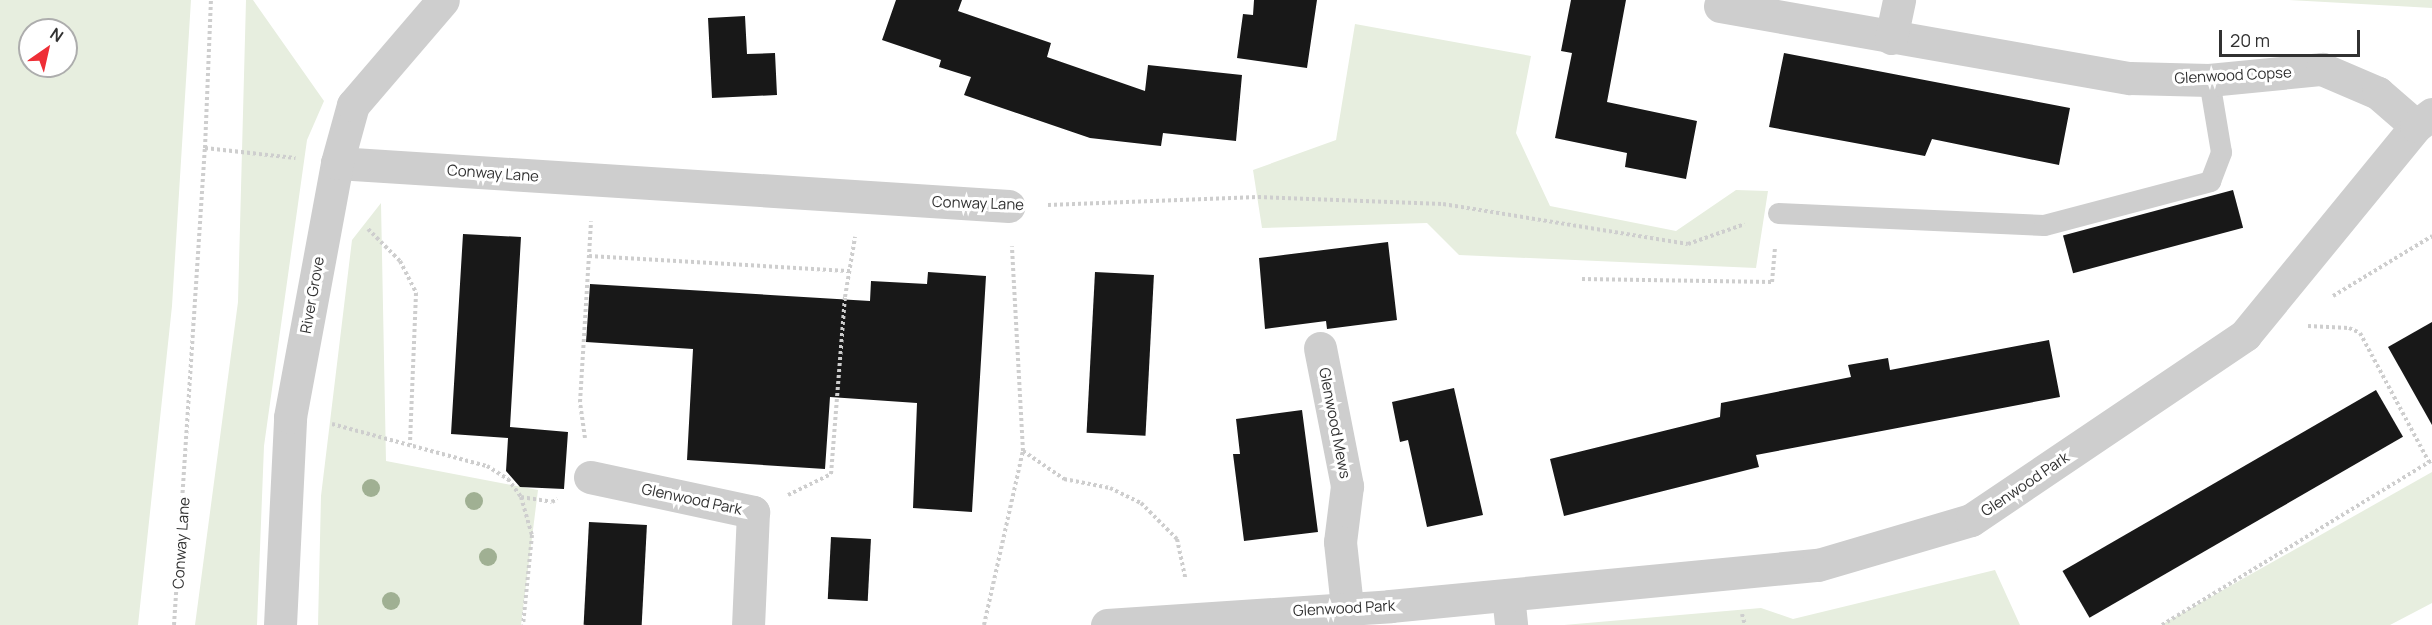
<!DOCTYPE html>
<style>
body{margin:0}
#map{position:relative;width:2432px;height:625px;overflow:hidden;background:#fff;font-family:Manrope,sans-serif}
div>[style]{position:absolute}
.green>*{inset:0;background:#e7eedf}
.building>*{inset:0;background:#181818;transform-origin:0 0}
.path>*{height:4px;margin-top:-2px;transform-origin:0;background:repeating-linear-gradient(90deg,#cecece 0 3px,transparent 0 6px)}
.lane>*{height:21px;margin:-10.5px;padding:0 10.5px;transform-origin:10.5px;border-radius:10.5px;background:#cecece}
.street>*{height:33px;margin:-16.5px;padding:0 16.5px;transform-origin:16.5px;border-radius:16.5px;background:#cecece}
.trees>*{width:18px;height:18px;margin:-9px;border-radius:50%;background:#a0b093}
span{translate:-50% -50%;white-space:nowrap;text-align:center;line-height:1.15;-webkit-text-stroke:6px #fff;paint-order:stroke}
.street-label{font-size:15px;color:#313131}
.north{position:absolute;left:18px;top:18px;width:60px;height:60px;box-sizing:border-box;background:#fff;border:2px solid #adadad;border-radius:50%;rotate:34deg;font-size:16px;font-weight:700;line-height:24px;text-align:center;color:#313131}
.north::after{content:'';display:block;margin:auto;width:21px;height:27px;background:#ee2e36;clip-path:polygon(50% 0,100% 100%,50% 72%,0 100%)}
.scale{position:absolute;left:2219px;top:30px;width:141px;height:27px;box-sizing:border-box;border:3px solid #313131;border-top:0;padding-left:8px;font-size:18px;line-height:21px;white-space:nowrap;color:#313131;-webkit-text-stroke:4px #fff;paint-order:stroke}
</style>
<div id="map">
<div class="green">
<div style="clip-path:polygon(evenodd,0 0,191px 0,172px 306px,138px 625px,0 625px,0 0,30px 30px,66px 30px,66px 66px,30px 66px,30px 30px)"></div>
<div style="clip-path:polygon(246px 0,253px 0,324px 101px,307px 140px,264px 446px,257px 625px,195px 625px,238px 302px)"></div>
<div style="clip-path:polygon(2289px 0,2432px 0,2432px 8px,2397px 6px)"></div>
<div style="clip-path:polygon(1355px 24px,1531px 56px,1516px 133px,1550px 206px,1676px 231px,1736px 190px,1768px 191px,1756px 268px,1459px 255px,1427px 223px,1262px 228px,1253px 170px,1336px 140px)"></div>
<div style="clip-path:polygon(381px 203px,386px 461px,538px 490px,521px 625px,318px 625px,321px 496px,352px 240px)"></div>
<div style="clip-path:polygon(2432px 472px,2432px 603px,2390px 625px,2161px 625px)"></div>
<div style="clip-path:polygon(1995px 570px,2020px 625px,1564px 625px,1761px 608px,1793px 619px)"></div>
</div>
<div class="building">
<div style="clip-path:polygon(896px 0,962px 0,958px 11px,1051px 43px,1047px 57px,1145px 91px,1148px 65px,1242px 75px,1236px 141px,1163px 133px,1161px 146px,1090px 138px,964px 95px,971px 77px,939px 67px,941px 60px,882px 40px)"></div>
<div style="clip-path:polygon(1254px 0,1317px 0,1307px 68px,1237px 58px,1243px 14px,1253px 15px)"></div>
<div style="clip-path:polygon(1571px 0,1626px 0,1607px 102px,1697px 121px,1686px 179px,1625px 167px,1627px 153px,1555px 138px,1572px 53px,1561px 51px)"></div>
<div style="clip-path:polygon(745px 16px,747px 54px,775px 53px,777px 95px,712px 98px,708px 18px)"></div>
<div style="clip-path:polygon(1784px 53px,2070px 108px,2059px 165px,1932px 139px,1925px 156px,1769px 127px)"></div>
<div style="left:2233px;top:190px;width:39px;height:176px;rotate:75deg"></div>
<div style="clip-path:polygon(463px 234px,521px 237px,510px 427px,568px 432px,564px 489px,520px 487px,506px 471px,508px 438px,451px 434px)"></div>
<div style="clip-path:polygon(1388px 242px,1397px 320px,1327px 329px,1326px 321px,1265px 329px,1259px 258px)"></div>
<div style="clip-path:polygon(928px 272px,986px 276px,972px 512px,913px 508px,917px 403px,830px 397px,825px 469px,687px 460px,693px 349px,586px 342px,590px 284px,870px 301px,871px 281px,927px 284px)"></div>
<div style="left:1095px;top:272px;width:59px;height:161px;rotate:3deg"></div>
<div style="clip-path:polygon(2432px 322px,2432px 425px,2388px 347px)"></div>
<div style="clip-path:polygon(2049px 340px,2060px 397px,1756px 455px,1759px 467px,1564px 516px,1550px 459px,1720px 417px,1721px 403px,1851px 377px,1848px 365px,1888px 358px,1890px 370px)"></div>
<div style="clip-path:polygon(1454px 388px,1483px 515px,1427px 527px,1408px 440px,1400px 442px,1392px 402px)"></div>
<div style="left:2376px;top:390px;width:54px;height:362px;rotate:60deg"></div>
<div style="clip-path:polygon(1302px 410px,1318px 532px,1244px 541px,1233px 454px,1240px 454px,1236px 419px)"></div>
<div style="left:589px;top:522px;width:58px;height:103px;rotate:3deg"></div>
<div style="left:831px;top:537px;width:40px;height:62px;rotate:3deg"></div>
</div>
<div class="path">
<div style="left:205px;top:148px;width:91px;rotate:6.3deg"></div>
<div style="left:1048px;top:205px;width:210px;rotate:-2.2deg"></div>
<div style="left:1258px;top:197px;width:185px;rotate:2.2deg"></div>
<div style="left:1443px;top:204px;width:248px;rotate:9.3deg"></div>
<div style="left:1688px;top:244px;width:60px;rotate:-19.3deg"></div>
<div style="left:368px;top:229px;width:45px;rotate:45deg"></div>
<div style="left:400px;top:261px;width:36px;rotate:63deg"></div>
<div style="left:416px;top:293px;width:152px;rotate:92.3deg"></div>
<div style="left:589px;top:256px;width:263px;rotate:3.3deg"></div>
<div style="left:1582px;top:279px;width:190px;rotate:0.9deg"></div>
<div style="left:1772px;top:282px;width:34px;rotate:-85deg"></div>
<div style="left:2333px;top:296px;width:116px;rotate:-31.2deg"></div>
<div style="left:2308px;top:326px;width:41px;rotate:2.8deg"></div>
<div style="left:2349px;top:328px;width:12px;rotate:24deg"></div>
<div style="left:2360px;top:333px;width:146px;rotate:61.9deg"></div>
<div style="left:332px;top:424px;width:161px;rotate:15.2deg"></div>
<div style="left:487px;top:466px;width:25px;rotate:32deg"></div>
<div style="left:508px;top:479px;width:22px;rotate:54deg"></div>
<div style="left:521px;top:497px;width:40px;rotate:74deg"></div>
<div style="left:532px;top:535px;width:90px;rotate:95.7deg"></div>
<div style="left:585px;top:438px;width:36px;rotate:-98deg"></div>
<div style="left:580px;top:402px;width:181px;rotate:-86.5deg"></div>
<div style="left:1023px;top:451px;width:50px;rotate:34.3deg"></div>
<div style="left:1064px;top:479px;width:47px;rotate:11.1deg"></div>
<div style="left:1110px;top:488px;width:34px;rotate:26deg"></div>
<div style="left:1141px;top:503px;width:51px;rotate:45deg"></div>
<div style="left:1177px;top:539px;width:40px;rotate:78deg"></div>
<div style="left:788px;top:495px;width:48px;rotate:-26deg"></div>
<div style="left:831px;top:474px;width:178px;rotate:-85.5deg"></div>
<div style="left:845px;top:297px;width:61px;rotate:-80.5deg"></div>
<div style="left:521px;top:497px;width:31px;rotate:9deg"></div>
<div style="left:552px;top:502px;width:6px;rotate:-31deg"></div>
<div style="left:1742px;top:614px;width:11px;rotate:75deg"></div>
<div style="left:174px;top:625px;width:478px;rotate:-86.3deg"></div>
<div style="left:205px;top:148px;width:148px;rotate:-87.7deg"></div>
<div style="left:984px;top:625px;width:178px;rotate:-77.4deg"></div>
<div style="left:1023px;top:451px;width:205px;rotate:-93.1deg"></div>
<div style="left:2162px;top:625px;width:316px;rotate:-31.4deg"></div>
</div>
<div class="lane">
<div style="left:1778px;top:213px;width:266px;rotate:2.6deg"></div>
<div style="left:2044px;top:225px;width:172px;rotate:-14.8deg"></div>
<div style="left:2210px;top:181px;width:31px;rotate:-69deg"></div>
<div style="left:2221px;top:152px;width:73px;rotate:-99.5deg"></div>
</div>
<div class="street">
<div style="left:1720px;top:6px;width:416px;rotate:10deg"></div>
<div style="left:2130px;top:78px;width:79px;rotate:1.5deg"></div>
<div style="left:2209px;top:80px;width:114px;rotate:-5.6deg"></div>
<div style="left:2322px;top:69px;width:61px;rotate:23.2deg"></div>
<div style="left:2378px;top:93px;width:50px;rotate:41deg"></div>
<div style="left:1891px;top:38px;width:39px;rotate:-78deg"></div>
<div style="left:337px;top:163px;width:673px;rotate:3.66deg"></div>
<div style="left:1320px;top:348px;width:141px;rotate:78.9deg"></div>
<div style="left:1347px;top:486px;width:56px;rotate:97.1deg"></div>
<div style="left:1340px;top:542px;width:64px;rotate:83.8deg"></div>
<div style="left:590px;top:477px;width:167px;rotate:12.1deg"></div>
<div style="left:753px;top:512px;width:113px;rotate:92.5deg"></div>
<div style="left:1508px;top:595px;width:30px;rotate:84deg"></div>
<div style="left:280px;top:625px;width:208px;rotate:-87.2deg"></div>
<div style="left:290px;top:417px;width:258px;rotate:-79.5deg"></div>
<div style="left:337px;top:163px;width:60px;rotate:-74.6deg"></div>
<div style="left:353px;top:105px;width:138px;rotate:-49.4deg"></div>
<div style="left:1107px;top:625px;width:284px;rotate:-3.8deg"></div>
<div style="left:1390px;top:606px;width:430px;rotate:-5.5deg"></div>
<div style="left:1818px;top:565px;width:159px;rotate:-16.4deg"></div>
<div style="left:1971px;top:520px;width:331px;rotate:-34deg"></div>
<div style="left:2245px;top:335px;width:270px;rotate:-50.7deg"></div>
<div style="left:2416px;top:126px;width:20px;rotate:-37deg"></div>
</div>
<div class="trees">
<div style="left:371px;top:488px"></div>
<div style="left:474px;top:501px"></div>
<div style="left:488px;top:557px"></div>
<div style="left:391px;top:601px"></div>
</div>
<div class="street-label">
<span style="left:2233px;top:75px;rotate:-3deg">Glenwood Copse</span>
<span style="left:493px;top:173px;rotate:4deg">Conway Lane</span>
<span style="left:978px;top:203px;rotate:2deg">Conway Lane</span>
<span style="left:312px;top:295px;rotate:-80deg">River Grove</span>
<span style="left:1335px;top:423px;rotate:79deg">Glenwood Mews</span>
<span style="left:2025px;top:484px;rotate:-34deg">Glenwood Park</span>
<span style="left:692px;top:499px;rotate:12deg">Glenwood Park</span>
<span style="left:181px;top:543px;rotate:-86deg">Conway Lane</span>
<span style="left:1344px;top:608px;rotate:-3deg">Glenwood Park</span>
</div>
<div class="north">N</div>
<div class="scale">20 m</div>
</div>
